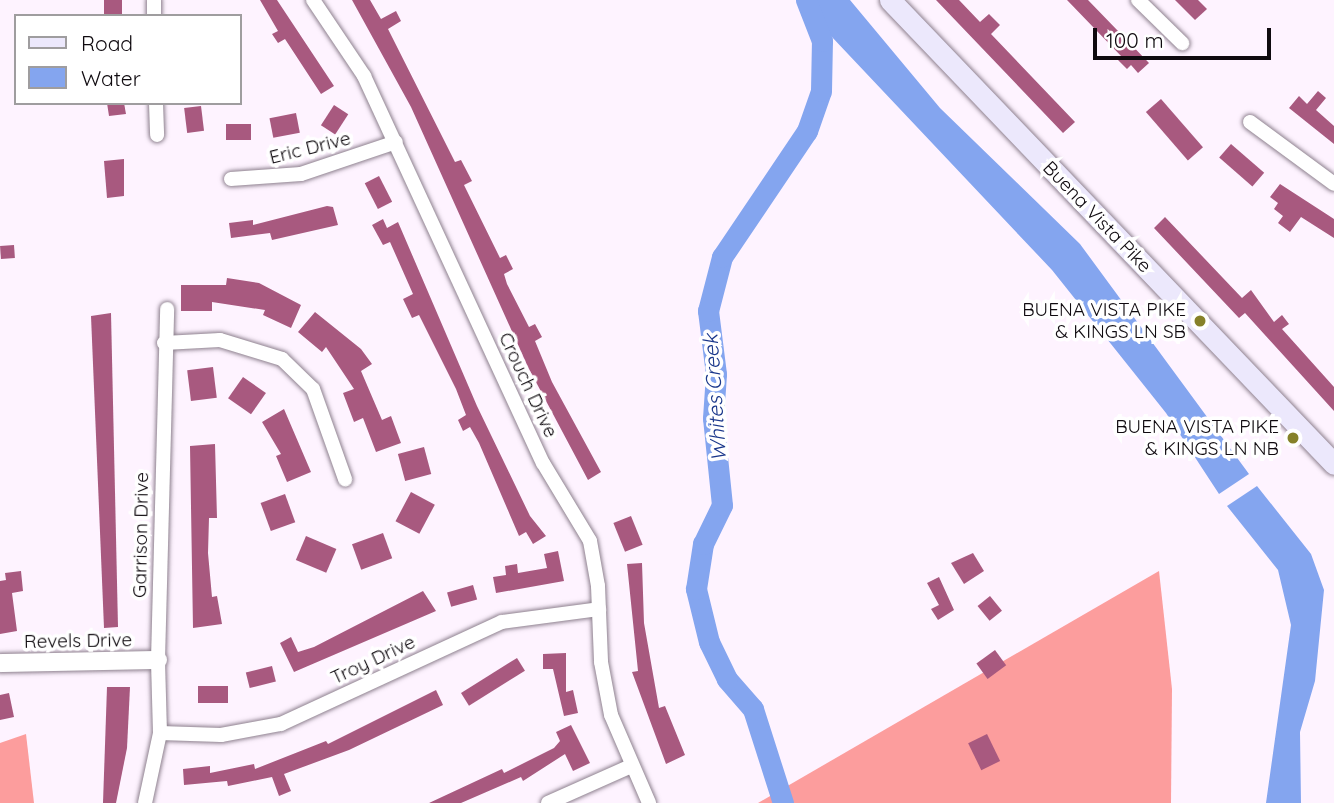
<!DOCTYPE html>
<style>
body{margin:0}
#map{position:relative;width:1334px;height:803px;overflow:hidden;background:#fef3ff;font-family:Quicksand,sans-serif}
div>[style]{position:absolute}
.forest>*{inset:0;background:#fc9d9d}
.water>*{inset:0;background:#84a5ef}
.river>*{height:21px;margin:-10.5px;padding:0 10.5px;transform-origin:10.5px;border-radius:10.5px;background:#84a5ef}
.building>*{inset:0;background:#a8597f;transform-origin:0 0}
.roads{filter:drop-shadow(0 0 2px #8e818f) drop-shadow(0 0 2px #8e818f)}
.minor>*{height:14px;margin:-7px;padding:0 7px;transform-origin:7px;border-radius:7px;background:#fff}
.tertiary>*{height:18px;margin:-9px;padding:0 9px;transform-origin:9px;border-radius:9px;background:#fff}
.secondary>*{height:21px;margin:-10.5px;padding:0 10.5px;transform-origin:10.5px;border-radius:10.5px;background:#ece8fc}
.dots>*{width:19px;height:19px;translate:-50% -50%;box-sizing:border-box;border:4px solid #fff;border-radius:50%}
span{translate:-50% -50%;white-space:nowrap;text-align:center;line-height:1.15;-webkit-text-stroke:7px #fff;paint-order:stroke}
.street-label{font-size:19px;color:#0f0a0f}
.poi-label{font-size:19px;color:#0f0a0f}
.right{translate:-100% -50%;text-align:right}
.water-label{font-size:21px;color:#1a378b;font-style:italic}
.legend{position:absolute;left:14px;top:14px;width:228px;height:91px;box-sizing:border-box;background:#fff;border:2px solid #9f9d9f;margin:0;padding:9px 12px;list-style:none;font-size:21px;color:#0f0a0f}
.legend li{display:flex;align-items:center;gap:14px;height:35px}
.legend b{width:35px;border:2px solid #9f9d9f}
.scale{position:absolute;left:1093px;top:28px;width:178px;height:32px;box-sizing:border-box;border:4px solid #0f0a0f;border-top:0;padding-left:9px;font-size:21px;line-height:24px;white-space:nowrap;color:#0f0a0f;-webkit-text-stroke:5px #fff;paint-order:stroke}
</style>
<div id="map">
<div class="forest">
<div style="clip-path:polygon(1159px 571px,1172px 689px,1171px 803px,758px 803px)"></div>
<div style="clip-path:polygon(26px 734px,34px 803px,0 803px,0 743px)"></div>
</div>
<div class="water">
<div style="clip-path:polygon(797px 0,850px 0,940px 108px,1080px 244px,1249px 474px,1219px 494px,1166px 413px,1052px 270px)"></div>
<div style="clip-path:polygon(1257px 486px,1311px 554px,1324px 590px,1315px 681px,1300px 732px,1301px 803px,1266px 803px,1291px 625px,1278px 570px,1227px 506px)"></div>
</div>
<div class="river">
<div style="left:783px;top:803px;width:99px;rotate:-107.7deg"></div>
<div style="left:753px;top:709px;width:40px;rotate:-131deg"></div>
<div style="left:727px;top:679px;width:41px;rotate:-115.9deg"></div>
<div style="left:709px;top:642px;width:55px;rotate:-103.8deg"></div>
<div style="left:696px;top:589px;width:46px;rotate:-81.2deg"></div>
<div style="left:703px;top:544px;width:43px;rotate:-64deg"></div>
<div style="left:722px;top:505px;width:87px;rotate:-95.9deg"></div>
<div style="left:713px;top:418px;width:44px;rotate:-86.1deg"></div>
<div style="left:716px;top:374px;width:64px;rotate:-97.2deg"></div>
<div style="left:708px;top:311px;width:56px;rotate:-75.5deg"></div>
<div style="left:722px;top:257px;width:152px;rotate:-56deg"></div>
<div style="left:807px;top:131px;width:42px;rotate:-70.7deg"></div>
<div style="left:821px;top:91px;width:50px;rotate:-88.9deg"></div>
<div style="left:822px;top:41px;width:44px;rotate:-111.3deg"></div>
</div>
<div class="building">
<div style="left:104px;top:0;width:18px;height:16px"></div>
<div style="clip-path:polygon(260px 0,277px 0,334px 86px,321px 94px,285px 39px,278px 43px,272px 34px,278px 31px)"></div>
<div style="clip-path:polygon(352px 0,370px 0,381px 19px,396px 11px,401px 21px,388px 29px,455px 162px,461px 160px,472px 181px,464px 185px,500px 258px,506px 255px,513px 269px,504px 274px,507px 284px,529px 327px,535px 324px,542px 337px,535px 341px,552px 382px,601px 472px,588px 480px,528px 367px,411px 107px)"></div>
<div style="clip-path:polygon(936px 0,959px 0,980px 22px,989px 14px,1000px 25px,991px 34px,1075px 122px,1063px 133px)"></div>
<div style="clip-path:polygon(1067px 0,1088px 0,1149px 63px,1138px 73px,1131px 65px,1127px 69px,1118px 60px,1122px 57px)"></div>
<div style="clip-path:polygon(1175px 0,1198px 0,1207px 9px,1195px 20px)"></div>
<div style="clip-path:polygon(1318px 91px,1326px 98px,1316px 110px,1334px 126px,1334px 144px,1289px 108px,1299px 96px,1307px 104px)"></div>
<div style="left:1161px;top:99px;width:64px;height:20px;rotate:49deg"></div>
<div style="clip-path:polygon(107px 103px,124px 103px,126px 114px,109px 116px)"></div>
<div style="left:334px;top:105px;width:17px;height:24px;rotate:33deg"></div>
<div style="left:201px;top:106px;width:25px;height:17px;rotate:83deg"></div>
<div style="left:296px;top:113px;width:20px;height:27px;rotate:79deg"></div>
<div style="left:226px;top:124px;width:25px;height:16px"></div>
<div style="left:1231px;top:144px;width:44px;height:18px;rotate:41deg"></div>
<div style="clip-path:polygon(124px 159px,124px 196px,107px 198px,104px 161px)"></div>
<div style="left:379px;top:176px;width:29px;height:16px;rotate:63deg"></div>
<div style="clip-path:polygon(1280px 184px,1334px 219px,1334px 238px,1301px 217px,1290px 232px,1278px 223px,1283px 216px,1274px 209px,1278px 203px,1270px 197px)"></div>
<div style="clip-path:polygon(327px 206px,333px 207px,338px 225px,272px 240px,270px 233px,231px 238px,229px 223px,253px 220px,253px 225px)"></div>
<div style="clip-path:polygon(1165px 217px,1242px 298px,1251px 290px,1274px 322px,1282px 315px,1289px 324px,1282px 329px,1334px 387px,1334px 411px,1245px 313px,1239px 318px,1154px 228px)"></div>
<div style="clip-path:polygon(383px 219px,387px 228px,398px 222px,477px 406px,530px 516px,546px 536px,533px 544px,526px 532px,519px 536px,479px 443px,470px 427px,463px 431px,458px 420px,466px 415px,456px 389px,419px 315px,412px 318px,403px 299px,413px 294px,390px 242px,383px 245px,372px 225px)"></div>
<div style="left:14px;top:245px;width:13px;height:14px;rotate:86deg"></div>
<div style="clip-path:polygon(227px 278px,259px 283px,301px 305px,291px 328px,263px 315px,265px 310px,212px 302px,212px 311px,181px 311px,181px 285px,226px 285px)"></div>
<div style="clip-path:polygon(315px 312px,361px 349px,372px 364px,361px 371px,382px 420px,391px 416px,401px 443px,376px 452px,363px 418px,354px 422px,343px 393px,354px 389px,326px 347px,322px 352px,298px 332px)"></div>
<div style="clip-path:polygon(111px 313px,118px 627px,104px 628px,91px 316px)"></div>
<div style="left:213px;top:367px;width:31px;height:26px;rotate:83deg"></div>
<div style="left:243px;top:377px;width:28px;height:26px;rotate:35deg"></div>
<div style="clip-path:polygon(284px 409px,311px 472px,287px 482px,276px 456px,281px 454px,262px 422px)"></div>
<div style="clip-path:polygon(215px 444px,217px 518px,209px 518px,208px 553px,212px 597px,217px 596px,222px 624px,193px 628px,190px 446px)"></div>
<div style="left:424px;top:447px;width:28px;height:27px;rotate:75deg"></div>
<div style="left:411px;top:492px;width:27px;height:33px;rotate:28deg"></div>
<div style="left:285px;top:494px;width:30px;height:26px;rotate:70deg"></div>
<div style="left:631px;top:516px;width:31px;height:19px;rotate:68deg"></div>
<div style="left:383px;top:533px;width:27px;height:33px;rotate:70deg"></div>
<div style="left:306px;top:536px;width:33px;height:26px;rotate:23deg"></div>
<div style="clip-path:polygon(558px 551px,564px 581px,496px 593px,493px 577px,506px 575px,505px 566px,517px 564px,518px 573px,547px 568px,544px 554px)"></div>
<div style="clip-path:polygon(973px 553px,984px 571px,964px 584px,951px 563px)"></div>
<div style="clip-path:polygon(642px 563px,644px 623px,659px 708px,665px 706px,685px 755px,666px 764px,632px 672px,638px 671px,627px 564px)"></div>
<div style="clip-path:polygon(21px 571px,23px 591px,12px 593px,17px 631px,0 634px,0 581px,6px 580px,5px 573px)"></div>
<div style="clip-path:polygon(939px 577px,954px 610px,938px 620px,931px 609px,939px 605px,927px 583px)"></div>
<div style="left:473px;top:585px;width:15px;height:27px;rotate:74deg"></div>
<div style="clip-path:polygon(423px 591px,436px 611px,294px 672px,280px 643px,291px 637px,298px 652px,314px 647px)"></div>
<div style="left:990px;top:596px;width:19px;height:16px;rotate:51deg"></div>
<div style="left:995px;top:650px;width:19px;height:23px;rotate:54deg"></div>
<div style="clip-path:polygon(566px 653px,566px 692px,573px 690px,578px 713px,564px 716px,553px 669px,543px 669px,543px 654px)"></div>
<div style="left:517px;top:658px;width:15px;height:66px;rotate:58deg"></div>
<div style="left:272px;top:666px;width:16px;height:27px;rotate:76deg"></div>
<div style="left:198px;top:686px;width:30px;height:17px"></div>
<div style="clip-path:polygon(107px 687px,130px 687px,127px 748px,116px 803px,103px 803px)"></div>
<div style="clip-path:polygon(436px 690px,443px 705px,349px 750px,284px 774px,291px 791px,279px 796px,272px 777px,228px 786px,227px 781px,184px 785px,183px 769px,210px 766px,210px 773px,254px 764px,255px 769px,326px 741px,328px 744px)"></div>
<div style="clip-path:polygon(9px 693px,14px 717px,0 720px,0 695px)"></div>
<div style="clip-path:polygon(571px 725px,590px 763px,573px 771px,565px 754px,523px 781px,521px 777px,461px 803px,429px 803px,502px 769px,504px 773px,554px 748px,560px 741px,556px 732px)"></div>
<div style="left:987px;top:734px;width:30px;height:21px;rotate:64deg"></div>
</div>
<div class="roads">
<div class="minor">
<div style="left:313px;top:0;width:92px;rotate:56.1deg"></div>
<div style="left:364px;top:76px;width:426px;rotate:65.2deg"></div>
<div style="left:543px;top:463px;width:91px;rotate:58.9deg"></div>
<div style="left:590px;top:541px;width:46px;rotate:79.9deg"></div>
<div style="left:598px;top:586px;width:76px;rotate:87.7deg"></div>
<div style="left:601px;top:662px;width:54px;rotate:79.3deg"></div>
<div style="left:611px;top:715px;width:96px;rotate:66.6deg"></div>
<div style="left:1138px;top:0;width:62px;rotate:44.3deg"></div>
<div style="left:154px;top:16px;width:16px;rotate:-90deg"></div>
<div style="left:156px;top:103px;width:32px;rotate:88deg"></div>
<div style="left:1250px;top:122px;width:104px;rotate:36.4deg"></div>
<div style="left:231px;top:179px;width:70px;rotate:-4.1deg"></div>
<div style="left:301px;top:174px;width:100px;rotate:-18.6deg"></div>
<div style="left:164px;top:343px;width:56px;rotate:-3.1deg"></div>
<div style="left:220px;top:340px;width:65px;rotate:17deg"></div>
<div style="left:282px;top:359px;width:43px;rotate:44.1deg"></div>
<div style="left:313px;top:389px;width:96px;rotate:70.4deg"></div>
<div style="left:160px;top:733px;width:61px;rotate:1.9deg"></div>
<div style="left:221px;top:735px;width:61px;rotate:-10.4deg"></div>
<div style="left:281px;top:724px;width:243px;rotate:-24.8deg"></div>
<div style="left:502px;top:622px;width:98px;rotate:-7.6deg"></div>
<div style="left:145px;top:803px;width:72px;rotate:-77.9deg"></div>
<div style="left:160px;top:733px;width:73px;rotate:-91.6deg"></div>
<div style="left:158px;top:660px;width:351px;rotate:-88.5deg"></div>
<div style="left:548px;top:803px;width:91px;rotate:-24deg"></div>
</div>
<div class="tertiary">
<div style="left:0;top:663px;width:158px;rotate:-1.1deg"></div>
</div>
<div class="secondary">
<div style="left:890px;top:0;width:642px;rotate:46.26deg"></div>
</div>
</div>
<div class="dots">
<div style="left:1200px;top:321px;background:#868129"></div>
<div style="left:1293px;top:438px;background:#868129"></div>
</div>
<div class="street-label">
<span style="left:310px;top:148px;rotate:-14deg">Eric Drive</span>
<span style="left:1097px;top:217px;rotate:46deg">Buena Vista Pike</span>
<span style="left:528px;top:385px;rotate:65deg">Crouch Drive</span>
<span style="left:141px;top:535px;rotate:-89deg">Garrison Drive</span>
<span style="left:78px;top:641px;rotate:-1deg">Revels Drive</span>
<span style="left:373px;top:660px;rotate:-25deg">Troy Drive</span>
</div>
<div class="poi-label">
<span class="right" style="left:1186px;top:321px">BUENA VISTA PIKE<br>&amp; KINGS LN SB</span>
<span class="right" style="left:1279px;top:438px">BUENA VISTA PIKE<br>&amp; KINGS LN NB</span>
</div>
<div class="water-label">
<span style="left:714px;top:398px;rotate:-94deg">Whites Creek</span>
</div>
<ul class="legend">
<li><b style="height:9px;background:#ece8fc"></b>Road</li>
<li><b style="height:19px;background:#84a5ef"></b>Water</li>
</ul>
<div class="scale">100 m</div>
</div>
